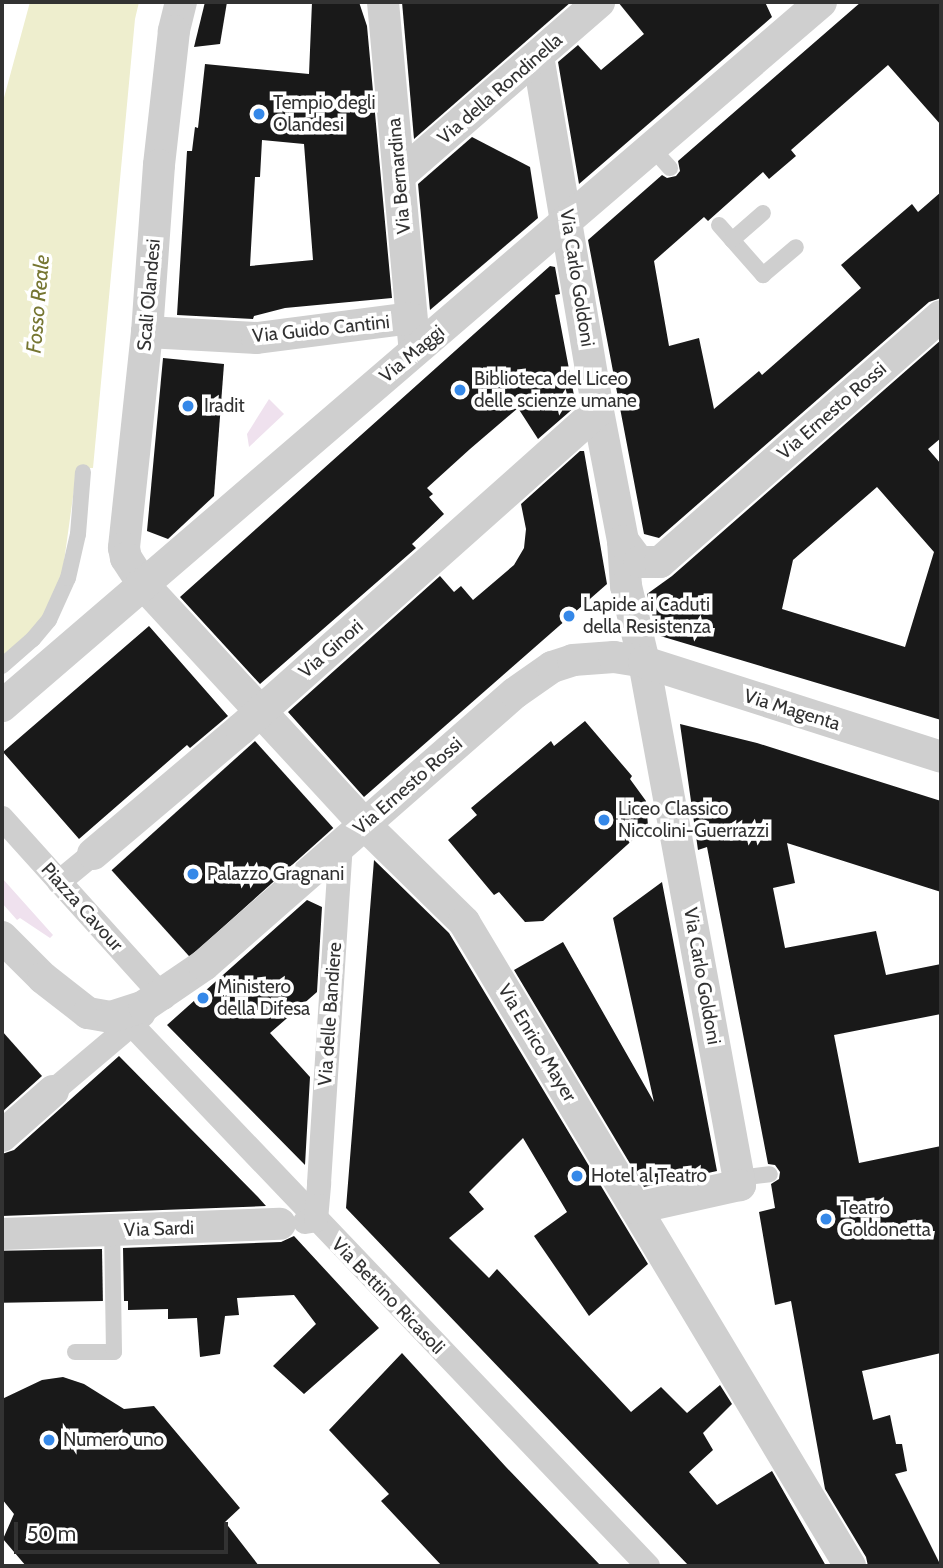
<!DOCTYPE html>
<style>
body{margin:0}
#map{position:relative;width:943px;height:1568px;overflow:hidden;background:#fff;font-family:Cabin,sans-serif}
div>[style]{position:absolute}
.green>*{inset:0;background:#efe1ee}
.water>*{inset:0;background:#eeeece}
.building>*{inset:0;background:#191919;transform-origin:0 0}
.service>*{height:16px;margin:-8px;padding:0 8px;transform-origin:8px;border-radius:8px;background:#cfcfcf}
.pedestrian>*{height:24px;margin:-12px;padding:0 12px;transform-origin:12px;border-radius:12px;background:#cfcfcf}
.minor>*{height:32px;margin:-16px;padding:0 16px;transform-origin:16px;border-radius:16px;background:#cfcfcf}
.dots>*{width:19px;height:19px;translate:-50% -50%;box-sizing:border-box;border:4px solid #fff;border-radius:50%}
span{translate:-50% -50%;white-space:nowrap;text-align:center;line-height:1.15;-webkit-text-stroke:7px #fff;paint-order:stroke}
.street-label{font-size:19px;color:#323232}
.poi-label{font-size:19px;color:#323232}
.left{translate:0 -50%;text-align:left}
.water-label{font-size:21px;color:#767632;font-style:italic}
.frame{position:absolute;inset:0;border:4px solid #323232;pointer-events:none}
.scale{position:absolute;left:14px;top:1522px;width:214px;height:32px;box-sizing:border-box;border:4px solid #323232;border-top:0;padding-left:9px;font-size:21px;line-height:24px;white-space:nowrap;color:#323232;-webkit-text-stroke:5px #fff;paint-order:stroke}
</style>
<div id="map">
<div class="green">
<div style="clip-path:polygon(269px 399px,284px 414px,249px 447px,247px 434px)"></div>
<div style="clip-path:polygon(2px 878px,53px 935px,50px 938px,20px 918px,17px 920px,2px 903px)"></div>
</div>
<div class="water">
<div style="clip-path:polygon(30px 2px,139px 2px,135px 19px,93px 468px,77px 468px,62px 576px,42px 620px,2px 657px,2px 105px)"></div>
</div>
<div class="building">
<div style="clip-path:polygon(205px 2px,227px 2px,220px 44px,194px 47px)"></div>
<div style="clip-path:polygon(evenodd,312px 2px,359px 2px,367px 26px,392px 298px,285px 308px,254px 316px,253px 319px,177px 315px,187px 151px,192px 151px,195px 127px,198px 128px,205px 64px,309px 74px,312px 2px,262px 140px,304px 144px,313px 260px,250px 266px,255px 177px,260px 177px,262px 140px)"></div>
<div style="clip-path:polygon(402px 2px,571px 2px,414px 139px)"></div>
<div style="clip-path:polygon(618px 2px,765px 2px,772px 17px,579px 184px,558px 62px,578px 45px,601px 70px,644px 34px)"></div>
<div style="clip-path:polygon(861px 2px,941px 2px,941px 125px,888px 65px,791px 150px,796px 156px,769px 179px,763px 172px,708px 221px,704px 217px,654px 261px,669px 346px,699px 338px,714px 409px,759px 371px,762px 375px,861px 288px,841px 265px,912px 204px,918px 212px,941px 192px,941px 298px,929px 302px,659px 538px,644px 534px,588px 240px,662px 175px,667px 178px,676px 176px,680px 171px,678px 161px)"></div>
<div style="clip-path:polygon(472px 137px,530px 167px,538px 218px,430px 310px,418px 184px)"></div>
<div style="clip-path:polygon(550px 266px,555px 267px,560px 294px,555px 295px,576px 406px,538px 439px,518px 408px,470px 449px,427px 488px,433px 494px,429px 497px,444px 514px,412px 544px,416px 548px,260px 684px,180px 597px)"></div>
<div style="clip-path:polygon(evenodd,941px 340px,941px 438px,928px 449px,941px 464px,941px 720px,657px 635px,647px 594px,672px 576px,941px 340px,877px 487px,934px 552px,905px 647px,782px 609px,793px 560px,877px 487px)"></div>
<div style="clip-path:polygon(163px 358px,224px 364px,214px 496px,168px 539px,147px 531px)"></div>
<div style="clip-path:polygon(580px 451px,584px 451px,607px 584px,364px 797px,288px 712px,440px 576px,454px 592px,461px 586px,473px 600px,514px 565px,524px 548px,526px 529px,521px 504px)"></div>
<div style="clip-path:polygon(149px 626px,228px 716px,190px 748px,187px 745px,79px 839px,3px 752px)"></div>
<div style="clip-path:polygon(585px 721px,632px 776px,630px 779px,646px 801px,648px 826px,543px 921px,525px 922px,499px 892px,494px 895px,448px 840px,477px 815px,471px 808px,551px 741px,554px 746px)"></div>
<div style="clip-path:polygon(680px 724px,757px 743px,941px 801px,941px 892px,787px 843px,795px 883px,773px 888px,785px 948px,876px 931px,886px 975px,941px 964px,941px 1014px,834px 1035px,859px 1163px,941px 1146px,941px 1353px,862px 1371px,873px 1420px,890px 1415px,896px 1444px,902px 1444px,907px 1471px,895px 1474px,941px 1566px,868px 1566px,866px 1557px,825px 1489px,791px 1301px,775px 1305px,759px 1212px,775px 1208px,771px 1184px,779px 1179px,780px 1172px,775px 1165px,768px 1164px,707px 847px,698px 850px)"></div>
<div style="left:255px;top:741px;width:117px;height:193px;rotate:48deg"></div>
<div style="clip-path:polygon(374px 860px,449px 933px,648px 1264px,589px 1316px,534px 1236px,567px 1212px,523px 1138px,469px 1192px,484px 1209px,449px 1238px,489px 1278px,497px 1269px,631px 1412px,661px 1387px,687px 1413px,720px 1385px,732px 1404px,703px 1433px,713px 1450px,689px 1472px,717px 1505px,772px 1471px,826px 1566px,689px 1566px,346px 1208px)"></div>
<div style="clip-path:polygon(662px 882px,717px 1171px,644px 1187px,514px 970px,563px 942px,654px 1102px,613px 918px)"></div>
<div style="clip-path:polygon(307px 900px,322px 907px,317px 992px,270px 1033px,310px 1077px,305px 1165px,167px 1025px)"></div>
<div style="clip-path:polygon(2px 1031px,42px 1076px,2px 1112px)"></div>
<div style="clip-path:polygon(119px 1056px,258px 1197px,266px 1206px,2px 1216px,2px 1154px,14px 1150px)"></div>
<div style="clip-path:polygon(294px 1236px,379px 1328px,304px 1394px,273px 1366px,316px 1324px,294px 1295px,237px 1298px,239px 1315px,225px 1316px,220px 1354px,200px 1357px,197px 1318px,168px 1319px,168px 1309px,128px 1310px,128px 1301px,124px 1301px,123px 1248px,281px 1242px)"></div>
<div style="left:102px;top:1249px;width:52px;height:100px;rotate:89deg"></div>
<div style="clip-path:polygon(402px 1353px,506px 1467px,601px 1566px,442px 1566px,381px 1501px,389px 1494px,329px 1430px)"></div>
<div style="clip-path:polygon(63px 1377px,84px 1384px,124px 1409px,154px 1406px,240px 1508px,225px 1522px,259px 1566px,26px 1566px,3px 1539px,14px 1514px,2px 1499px,2px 1399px,42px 1380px)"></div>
</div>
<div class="service">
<div style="left:652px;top:148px;width:27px;rotate:48deg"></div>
<div style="left:719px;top:225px;width:67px;rotate:48.7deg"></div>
<div style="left:763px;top:275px;width:43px;rotate:-40.3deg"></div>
<div style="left:732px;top:240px;width:41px;rotate:-41.1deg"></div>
<div style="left:2px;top:666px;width:41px;rotate:-41.1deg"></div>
<div style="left:33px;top:639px;width:25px;rotate:-50deg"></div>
<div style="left:49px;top:620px;width:46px;rotate:-65.7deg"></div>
<div style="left:68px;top:578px;width:45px;rotate:-77.2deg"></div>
<div style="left:78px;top:534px;width:62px;rotate:-85.4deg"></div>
<div style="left:739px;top:1178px;width:31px;rotate:-7deg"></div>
<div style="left:75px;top:1352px;width:39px"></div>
<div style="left:114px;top:1352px;width:122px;rotate:-90.9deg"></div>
</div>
<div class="pedestrian">
<div style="left:2px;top:818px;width:242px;rotate:48deg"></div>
<div style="left:59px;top:882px;width:44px;rotate:-39.5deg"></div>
<div style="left:131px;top:1024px;width:749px;rotate:46.35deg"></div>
<div style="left:53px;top:1091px;width:118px;rotate:-40.2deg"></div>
<div style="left:305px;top:1222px;width:11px;rotate:-10deg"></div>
<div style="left:316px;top:1220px;width:37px;rotate:-85deg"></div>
<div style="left:319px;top:1183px;width:339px;rotate:-86.3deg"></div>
</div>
<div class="minor">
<div style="left:181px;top:2px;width:30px;rotate:104deg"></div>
<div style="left:174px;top:31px;width:135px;rotate:96.4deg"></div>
<div style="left:159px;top:165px;width:167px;rotate:94.1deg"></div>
<div style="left:147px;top:332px;width:217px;rotate:96.1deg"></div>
<div style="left:124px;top:548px;width:10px;rotate:79deg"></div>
<div style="left:126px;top:558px;width:30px;rotate:57deg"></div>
<div style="left:142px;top:583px;width:329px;rotate:47.3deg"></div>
<div style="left:365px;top:825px;width:139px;rotate:44.4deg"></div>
<div style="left:464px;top:922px;width:751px;rotate:59.06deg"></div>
<div style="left:383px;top:2px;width:350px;rotate:84.8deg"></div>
<div style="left:538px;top:56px;width:360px;rotate:80.4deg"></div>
<div style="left:598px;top:411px;width:132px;rotate:79.1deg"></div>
<div style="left:623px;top:541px;width:45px;rotate:86.2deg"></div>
<div style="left:626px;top:586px;width:78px;rotate:76.7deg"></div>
<div style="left:644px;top:662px;width:532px;rotate:79.6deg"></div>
<div style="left:740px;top:1185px;width:107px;rotate:167.5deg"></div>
<div style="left:400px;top:175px;width:264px;rotate:-41deg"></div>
<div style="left:147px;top:332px;width:110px;rotate:3.1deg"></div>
<div style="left:257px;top:338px;width:155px;rotate:-7.4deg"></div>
<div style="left:623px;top:541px;width:26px;rotate:53deg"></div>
<div style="left:639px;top:562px;width:21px"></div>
<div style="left:660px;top:562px;width:373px;rotate:-41.2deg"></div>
<div style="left:2px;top:706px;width:1080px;rotate:-40.68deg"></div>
<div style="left:93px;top:854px;width:194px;rotate:-40.2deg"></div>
<div style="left:241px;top:729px;width:478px;rotate:-41.7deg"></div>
<div style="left:2px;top:937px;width:58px;rotate:45deg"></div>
<div style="left:43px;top:978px;width:57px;rotate:37.9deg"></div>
<div style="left:88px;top:1013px;width:23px;rotate:10deg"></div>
<div style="left:111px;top:1017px;width:35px;rotate:-18deg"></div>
<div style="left:144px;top:1006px;width:73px;rotate:-34.3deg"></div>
<div style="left:204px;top:965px;width:413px;rotate:-41.2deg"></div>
<div style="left:515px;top:693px;width:45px;rotate:-35.1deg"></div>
<div style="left:552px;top:667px;width:22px;rotate:-18deg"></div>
<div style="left:573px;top:660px;width:41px;rotate:-4.2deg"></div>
<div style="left:614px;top:657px;width:30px;rotate:9deg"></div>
<div style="left:644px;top:662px;width:312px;rotate:17.7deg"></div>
<div style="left:2px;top:1136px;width:68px;rotate:-41.4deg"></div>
<div style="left:2px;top:1234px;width:278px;rotate:-2.1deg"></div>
</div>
<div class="dots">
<div style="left:259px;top:114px;background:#3588e8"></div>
<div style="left:460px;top:390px;background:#3588e8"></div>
<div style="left:188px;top:406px;background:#3588e8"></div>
<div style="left:569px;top:616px;background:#3588e8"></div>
<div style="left:604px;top:820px;background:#3588e8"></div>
<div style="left:193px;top:874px;background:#3588e8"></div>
<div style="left:203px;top:998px;background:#3588e8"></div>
<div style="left:577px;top:1176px;background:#3588e8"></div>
<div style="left:826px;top:1219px;background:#3588e8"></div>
<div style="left:49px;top:1440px;background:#3588e8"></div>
</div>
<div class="street-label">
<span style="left:500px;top:89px;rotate:-41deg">Via della Rondinella</span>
<span style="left:399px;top:176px;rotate:-95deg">Via Bernardina</span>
<span style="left:577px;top:278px;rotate:81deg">Via Carlo Goldoni</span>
<span style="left:149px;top:295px;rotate:-85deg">Scali Olandesi</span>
<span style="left:321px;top:329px;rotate:-6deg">Via Guido Cantini</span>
<span style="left:412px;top:354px;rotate:-40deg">Via Maggi</span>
<span style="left:832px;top:411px;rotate:-41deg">Via Ernesto Rossi</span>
<span style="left:331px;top:649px;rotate:-41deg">Via Ginori</span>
<span style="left:792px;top:710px;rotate:17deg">Via Magenta</span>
<span style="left:408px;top:786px;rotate:-41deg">Via Ernesto Rossi</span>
<span style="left:82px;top:907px;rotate:48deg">Piazza Cavour</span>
<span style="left:702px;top:976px;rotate:80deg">Via Carlo Goldoni</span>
<span style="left:330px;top:1014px;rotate:-86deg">Via delle Bandiere</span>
<span style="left:537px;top:1043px;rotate:59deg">Via Enrico Mayer</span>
<span style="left:159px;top:1229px;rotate:-2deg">Via Sardi</span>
<span style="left:388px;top:1296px;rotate:46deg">Via Bettino Ricasoli</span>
</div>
<div class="poi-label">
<span class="left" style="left:273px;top:114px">Tempio degli<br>Olandesi</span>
<span class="left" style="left:474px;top:390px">Biblioteca del Liceo<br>delle scienze umane</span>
<span class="left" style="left:204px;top:406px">Iradit</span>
<span class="left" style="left:583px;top:616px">Lapide ai Caduti<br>della Resistenza</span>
<span class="left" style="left:618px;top:820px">Liceo Classico<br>Niccolini-Guerrazzi</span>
<span class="left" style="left:207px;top:874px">Palazzo Gragnani</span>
<span class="left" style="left:217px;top:998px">Ministero<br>della Difesa</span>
<span class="left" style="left:591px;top:1176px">Hotel al Teatro</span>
<span class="left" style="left:840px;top:1219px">Teatro<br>Goldonetta</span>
<span class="left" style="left:63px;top:1440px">Numero uno</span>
</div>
<div class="water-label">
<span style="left:38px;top:304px;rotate:-85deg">Fosso Reale</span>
</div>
<div class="frame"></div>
<div class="scale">50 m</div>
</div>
